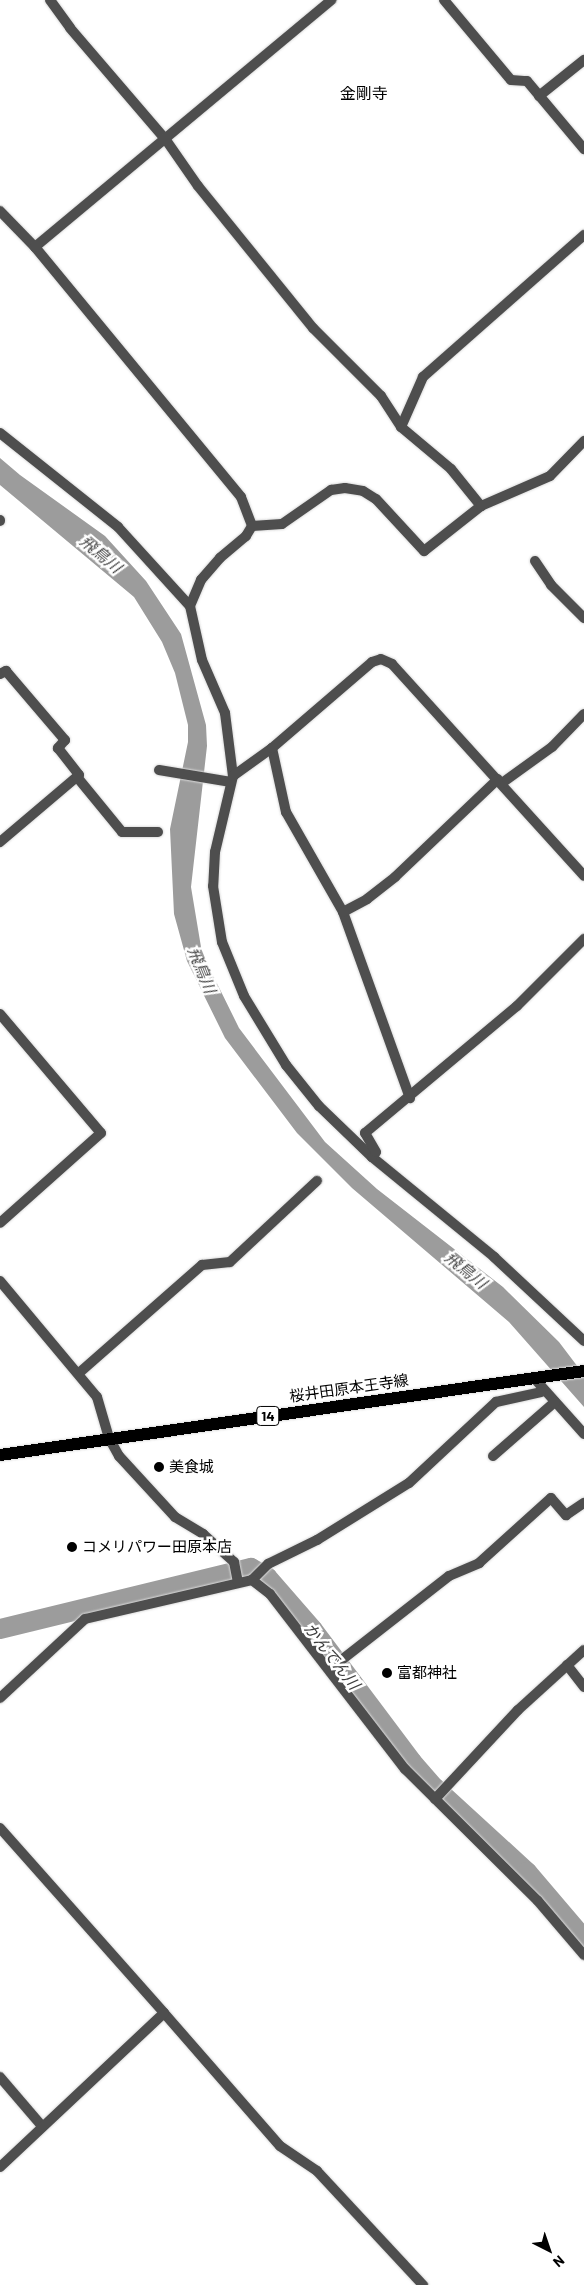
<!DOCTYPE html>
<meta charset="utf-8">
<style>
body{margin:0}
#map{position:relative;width:584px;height:2285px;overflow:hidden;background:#fff;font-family:Barlow,"Noto Sans JP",sans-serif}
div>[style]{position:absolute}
.water>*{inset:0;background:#9c9c9c}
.river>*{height:20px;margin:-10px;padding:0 10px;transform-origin:10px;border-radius:10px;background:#9c9c9c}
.roads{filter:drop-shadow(0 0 1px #dbdbdb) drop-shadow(0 0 1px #dbdbdb)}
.minor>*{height:10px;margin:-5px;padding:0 5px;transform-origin:5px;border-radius:5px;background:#4e4e4e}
.tertiary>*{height:10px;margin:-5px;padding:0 5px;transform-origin:5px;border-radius:5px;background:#4e4e4e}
.primary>*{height:12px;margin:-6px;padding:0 6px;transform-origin:6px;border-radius:6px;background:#000}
.dots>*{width:14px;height:14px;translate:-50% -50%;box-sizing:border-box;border:2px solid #fff;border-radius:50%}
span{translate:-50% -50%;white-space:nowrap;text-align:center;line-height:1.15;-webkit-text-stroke:5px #fff;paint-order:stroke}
.shield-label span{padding:1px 4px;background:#fff;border:1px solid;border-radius:4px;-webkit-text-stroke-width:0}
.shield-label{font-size:14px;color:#000;font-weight:700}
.street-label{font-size:15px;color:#000}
.poi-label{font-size:15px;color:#000}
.left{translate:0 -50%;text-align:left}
.neighbourhood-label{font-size:16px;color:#000}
.water-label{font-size:16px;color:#3d3d3d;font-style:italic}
.north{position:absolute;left:524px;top:2225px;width:50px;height:50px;-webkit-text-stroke:4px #fff;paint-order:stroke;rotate:139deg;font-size:14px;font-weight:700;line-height:20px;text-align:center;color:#000}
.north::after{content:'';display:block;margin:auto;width:18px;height:22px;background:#000;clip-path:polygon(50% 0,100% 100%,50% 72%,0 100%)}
</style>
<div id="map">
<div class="water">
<div style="clip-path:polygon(0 458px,20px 475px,105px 536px,146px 581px,181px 634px,206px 725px,207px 746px,191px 887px,202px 953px,239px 1028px,325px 1142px,377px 1189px,503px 1287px,559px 1342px,584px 1375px,584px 1407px,509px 1322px,352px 1188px,297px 1133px,225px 1038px,187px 961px,174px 914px,170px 829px,188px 742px,188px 725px,175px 673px,162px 642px,134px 597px,0 485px)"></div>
</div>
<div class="river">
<div style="left:0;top:1629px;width:258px;rotate:-13.7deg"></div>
<div style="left:251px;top:1568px;width:18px;rotate:29deg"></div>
<div style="left:267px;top:1577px;width:70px;rotate:49deg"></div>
<div style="left:313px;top:1630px;width:165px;rotate:53.1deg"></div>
<div style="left:412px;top:1762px;width:35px;rotate:49deg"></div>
<div style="left:435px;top:1788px;width:125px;rotate:42.4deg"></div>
<div style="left:527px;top:1872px;width:88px;rotate:49.6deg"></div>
</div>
<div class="roads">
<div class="minor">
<div style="left:50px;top:0;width:34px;rotate:54deg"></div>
<div style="left:70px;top:28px;width:148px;rotate:49.4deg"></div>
<div style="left:166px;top:140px;width:56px;rotate:55.2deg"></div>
<div style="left:198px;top:186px;width:183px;rotate:51deg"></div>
<div style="left:313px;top:328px;width:96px;rotate:45deg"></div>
<div style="left:381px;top:396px;width:37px;rotate:57deg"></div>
<div style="left:401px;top:427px;width:65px;rotate:40deg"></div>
<div style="left:451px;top:469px;width:48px;rotate:51deg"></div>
<div style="left:444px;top:0;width:104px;rotate:50.1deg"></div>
<div style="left:511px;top:80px;width:16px;rotate:4deg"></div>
<div style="left:527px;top:81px;width:89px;rotate:50deg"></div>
<div style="left:539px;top:96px;width:58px;rotate:-38.7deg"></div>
<div style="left:0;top:211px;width:50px;rotate:45.8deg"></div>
<div style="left:35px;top:247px;width:324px;rotate:50.5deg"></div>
<div style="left:241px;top:497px;width:31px;rotate:69deg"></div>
<div style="left:252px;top:526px;width:12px;rotate:121deg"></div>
<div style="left:246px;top:536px;width:34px;rotate:140deg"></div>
<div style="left:220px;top:558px;width:29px;rotate:131deg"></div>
<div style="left:201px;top:580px;width:28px;rotate:113deg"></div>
<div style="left:190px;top:606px;width:55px;rotate:77.5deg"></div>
<div style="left:202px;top:660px;width:58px;rotate:66.5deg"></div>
<div style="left:225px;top:713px;width:64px;rotate:82.8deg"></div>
<div style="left:233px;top:776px;width:78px;rotate:103.3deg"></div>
<div style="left:215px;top:852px;width:34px;rotate:93deg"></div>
<div style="left:213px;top:886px;width:57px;rotate:80.9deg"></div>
<div style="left:222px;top:942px;width:58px;rotate:67.8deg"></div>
<div style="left:244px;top:996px;width:81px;rotate:58.7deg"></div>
<div style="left:286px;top:1065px;width:53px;rotate:51.2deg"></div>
<div style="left:319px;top:1106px;width:74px;rotate:43.9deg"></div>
<div style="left:372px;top:1157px;width:158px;rotate:39.3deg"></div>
<div style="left:494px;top:1257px;width:123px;rotate:43deg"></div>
<div style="left:35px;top:247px;width:386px;rotate:-39.8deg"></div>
<div style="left:401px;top:427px;width:55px;rotate:-66.3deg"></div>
<div style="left:423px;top:377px;width:215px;rotate:-41.4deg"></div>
<div style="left:0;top:433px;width:151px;rotate:38.5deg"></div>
<div style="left:118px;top:527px;width:107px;rotate:47.7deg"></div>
<div style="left:0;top:521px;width:1px;rotate:-90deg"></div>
<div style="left:252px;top:526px;width:30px;rotate:-4deg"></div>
<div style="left:282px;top:524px;width:60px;rotate:-34.8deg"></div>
<div style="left:331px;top:490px;width:14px;rotate:-8deg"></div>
<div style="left:345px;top:488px;width:18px;rotate:9deg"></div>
<div style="left:363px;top:491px;width:15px;rotate:32deg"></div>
<div style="left:376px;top:499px;width:71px;rotate:47.3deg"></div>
<div style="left:424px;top:551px;width:73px;rotate:-38.3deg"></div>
<div style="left:481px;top:506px;width:75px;rotate:-23.5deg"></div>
<div style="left:550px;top:476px;width:49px;rotate:-45.8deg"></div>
<div style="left:535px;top:561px;width:29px;rotate:56deg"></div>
<div style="left:551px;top:585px;width:47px;rotate:45deg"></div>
<div style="left:0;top:674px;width:7px;rotate:-27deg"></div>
<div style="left:6px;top:671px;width:91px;rotate:49.5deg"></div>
<div style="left:65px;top:740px;width:11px;rotate:131deg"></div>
<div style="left:58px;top:748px;width:34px;rotate:52deg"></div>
<div style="left:79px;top:775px;width:104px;rotate:139.7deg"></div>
<div style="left:272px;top:748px;width:66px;rotate:77.7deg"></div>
<div style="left:286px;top:812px;width:115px;rotate:60.3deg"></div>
<div style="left:343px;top:912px;width:198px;rotate:70.2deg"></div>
<div style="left:159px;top:770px;width:73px;rotate:9.5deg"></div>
<div style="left:233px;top:776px;width:48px;rotate:-35.7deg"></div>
<div style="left:272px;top:748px;width:132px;rotate:-40.7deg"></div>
<div style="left:372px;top:662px;width:9px;rotate:-18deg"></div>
<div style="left:381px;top:659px;width:12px;rotate:24deg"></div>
<div style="left:392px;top:664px;width:286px;rotate:47.8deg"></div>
<div style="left:77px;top:777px;width:71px;rotate:50.7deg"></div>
<div style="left:122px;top:832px;width:36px"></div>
<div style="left:502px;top:783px;width:62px;rotate:-35.8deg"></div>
<div style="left:552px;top:747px;width:46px;rotate:-45.9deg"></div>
<div style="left:343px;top:912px;width:27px;rotate:-28deg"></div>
<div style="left:367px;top:899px;width:36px;rotate:-38deg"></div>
<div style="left:395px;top:877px;width:142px;rotate:-43.6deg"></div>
<div style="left:0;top:1014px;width:156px;rotate:49.7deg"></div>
<div style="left:101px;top:1133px;width:135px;rotate:138.3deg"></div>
<div style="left:372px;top:1157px;width:6px;rotate:-51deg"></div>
<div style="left:376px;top:1152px;width:22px;rotate:-120deg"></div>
<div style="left:365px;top:1133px;width:198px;rotate:-39.9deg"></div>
<div style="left:517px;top:1006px;width:95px;rotate:-45deg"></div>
<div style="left:79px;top:1373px;width:164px;rotate:-41.3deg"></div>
<div style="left:202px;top:1265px;width:28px;rotate:-6deg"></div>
<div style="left:230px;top:1262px;width:119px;rotate:-43deg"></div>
<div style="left:534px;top:1378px;width:75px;rotate:48.2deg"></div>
<div style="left:493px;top:1456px;width:82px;rotate:-41.1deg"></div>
<div style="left:252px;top:1580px;width:23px;rotate:-45deg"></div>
<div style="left:268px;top:1564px;width:55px;rotate:-26.1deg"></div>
<div style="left:317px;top:1540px;width:108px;rotate:-31.8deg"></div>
<div style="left:409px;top:1483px;width:119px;rotate:-43deg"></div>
<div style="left:496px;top:1402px;width:46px;rotate:-12.5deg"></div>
<div style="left:567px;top:1665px;width:28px;rotate:52deg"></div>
<div style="left:330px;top:1669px;width:151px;rotate:-38deg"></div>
<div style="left:449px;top:1576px;width:33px;rotate:-23deg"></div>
<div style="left:479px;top:1563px;width:97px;rotate:-42.1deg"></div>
<div style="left:551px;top:1498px;width:23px;rotate:49deg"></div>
<div style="left:566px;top:1515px;width:22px;rotate:-34deg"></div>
<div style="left:0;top:1698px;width:116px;rotate:-42.9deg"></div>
<div style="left:85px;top:1619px;width:171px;rotate:-13.1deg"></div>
<div style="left:252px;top:1580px;width:23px;rotate:38deg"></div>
<div style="left:270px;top:1594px;width:221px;rotate:52.4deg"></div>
<div style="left:405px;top:1769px;width:187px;rotate:44.8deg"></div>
<div style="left:538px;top:1901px;width:71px;rotate:49.6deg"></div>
<div style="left:435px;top:1799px;width:122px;rotate:-47deg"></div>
<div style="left:518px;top:1710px;width:89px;rotate:-42.3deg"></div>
<div style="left:164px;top:2013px;width:176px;rotate:48.9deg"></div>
<div style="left:280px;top:2146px;width:45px;rotate:34deg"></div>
<div style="left:317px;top:2171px;width:156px;rotate:47.1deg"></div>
<div style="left:0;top:2077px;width:65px;rotate:49.4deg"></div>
</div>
<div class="tertiary">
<div style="left:0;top:1281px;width:151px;rotate:50.1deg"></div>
<div style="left:97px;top:1397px;width:43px;rotate:73.7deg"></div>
<div style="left:109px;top:1438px;width:21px;rotate:61deg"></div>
<div style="left:119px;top:1456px;width:83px;rotate:47.4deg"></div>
<div style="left:175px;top:1517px;width:33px;rotate:31deg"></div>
<div style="left:203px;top:1534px;width:42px;rotate:42.1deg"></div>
<div style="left:234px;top:1562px;width:20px;rotate:79deg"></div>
<div style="left:0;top:1828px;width:247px;rotate:48.4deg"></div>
<div style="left:164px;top:2013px;width:225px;rotate:136.8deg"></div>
</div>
<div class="primary">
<div style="left:0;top:1455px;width:590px;rotate:-8.19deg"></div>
</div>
</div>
<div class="dots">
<div style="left:159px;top:1467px;background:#000"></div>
<div style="left:72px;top:1547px;background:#000"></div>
<div style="left:387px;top:1673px;background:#000"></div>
</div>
<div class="shield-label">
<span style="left:268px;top:1416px">14</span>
</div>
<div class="street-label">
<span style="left:349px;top:1388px;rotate:-8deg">桜井田原本王寺線</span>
</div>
<div class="poi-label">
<span class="left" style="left:169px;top:1467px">美食城</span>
<span class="left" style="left:82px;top:1547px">コメリパワー田原本店</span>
<span class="left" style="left:397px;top:1673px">富都神社</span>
</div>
<div class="neighbourhood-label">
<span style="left:364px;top:93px">金剛寺</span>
</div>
<div class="water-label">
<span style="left:101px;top:554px;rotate:40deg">飛鳥川</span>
<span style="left:202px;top:970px;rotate:68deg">飛鳥川</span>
<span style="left:466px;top:1270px;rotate:39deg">飛鳥川</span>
<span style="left:332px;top:1656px;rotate:52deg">かんでん川</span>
</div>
<div class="north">N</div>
</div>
